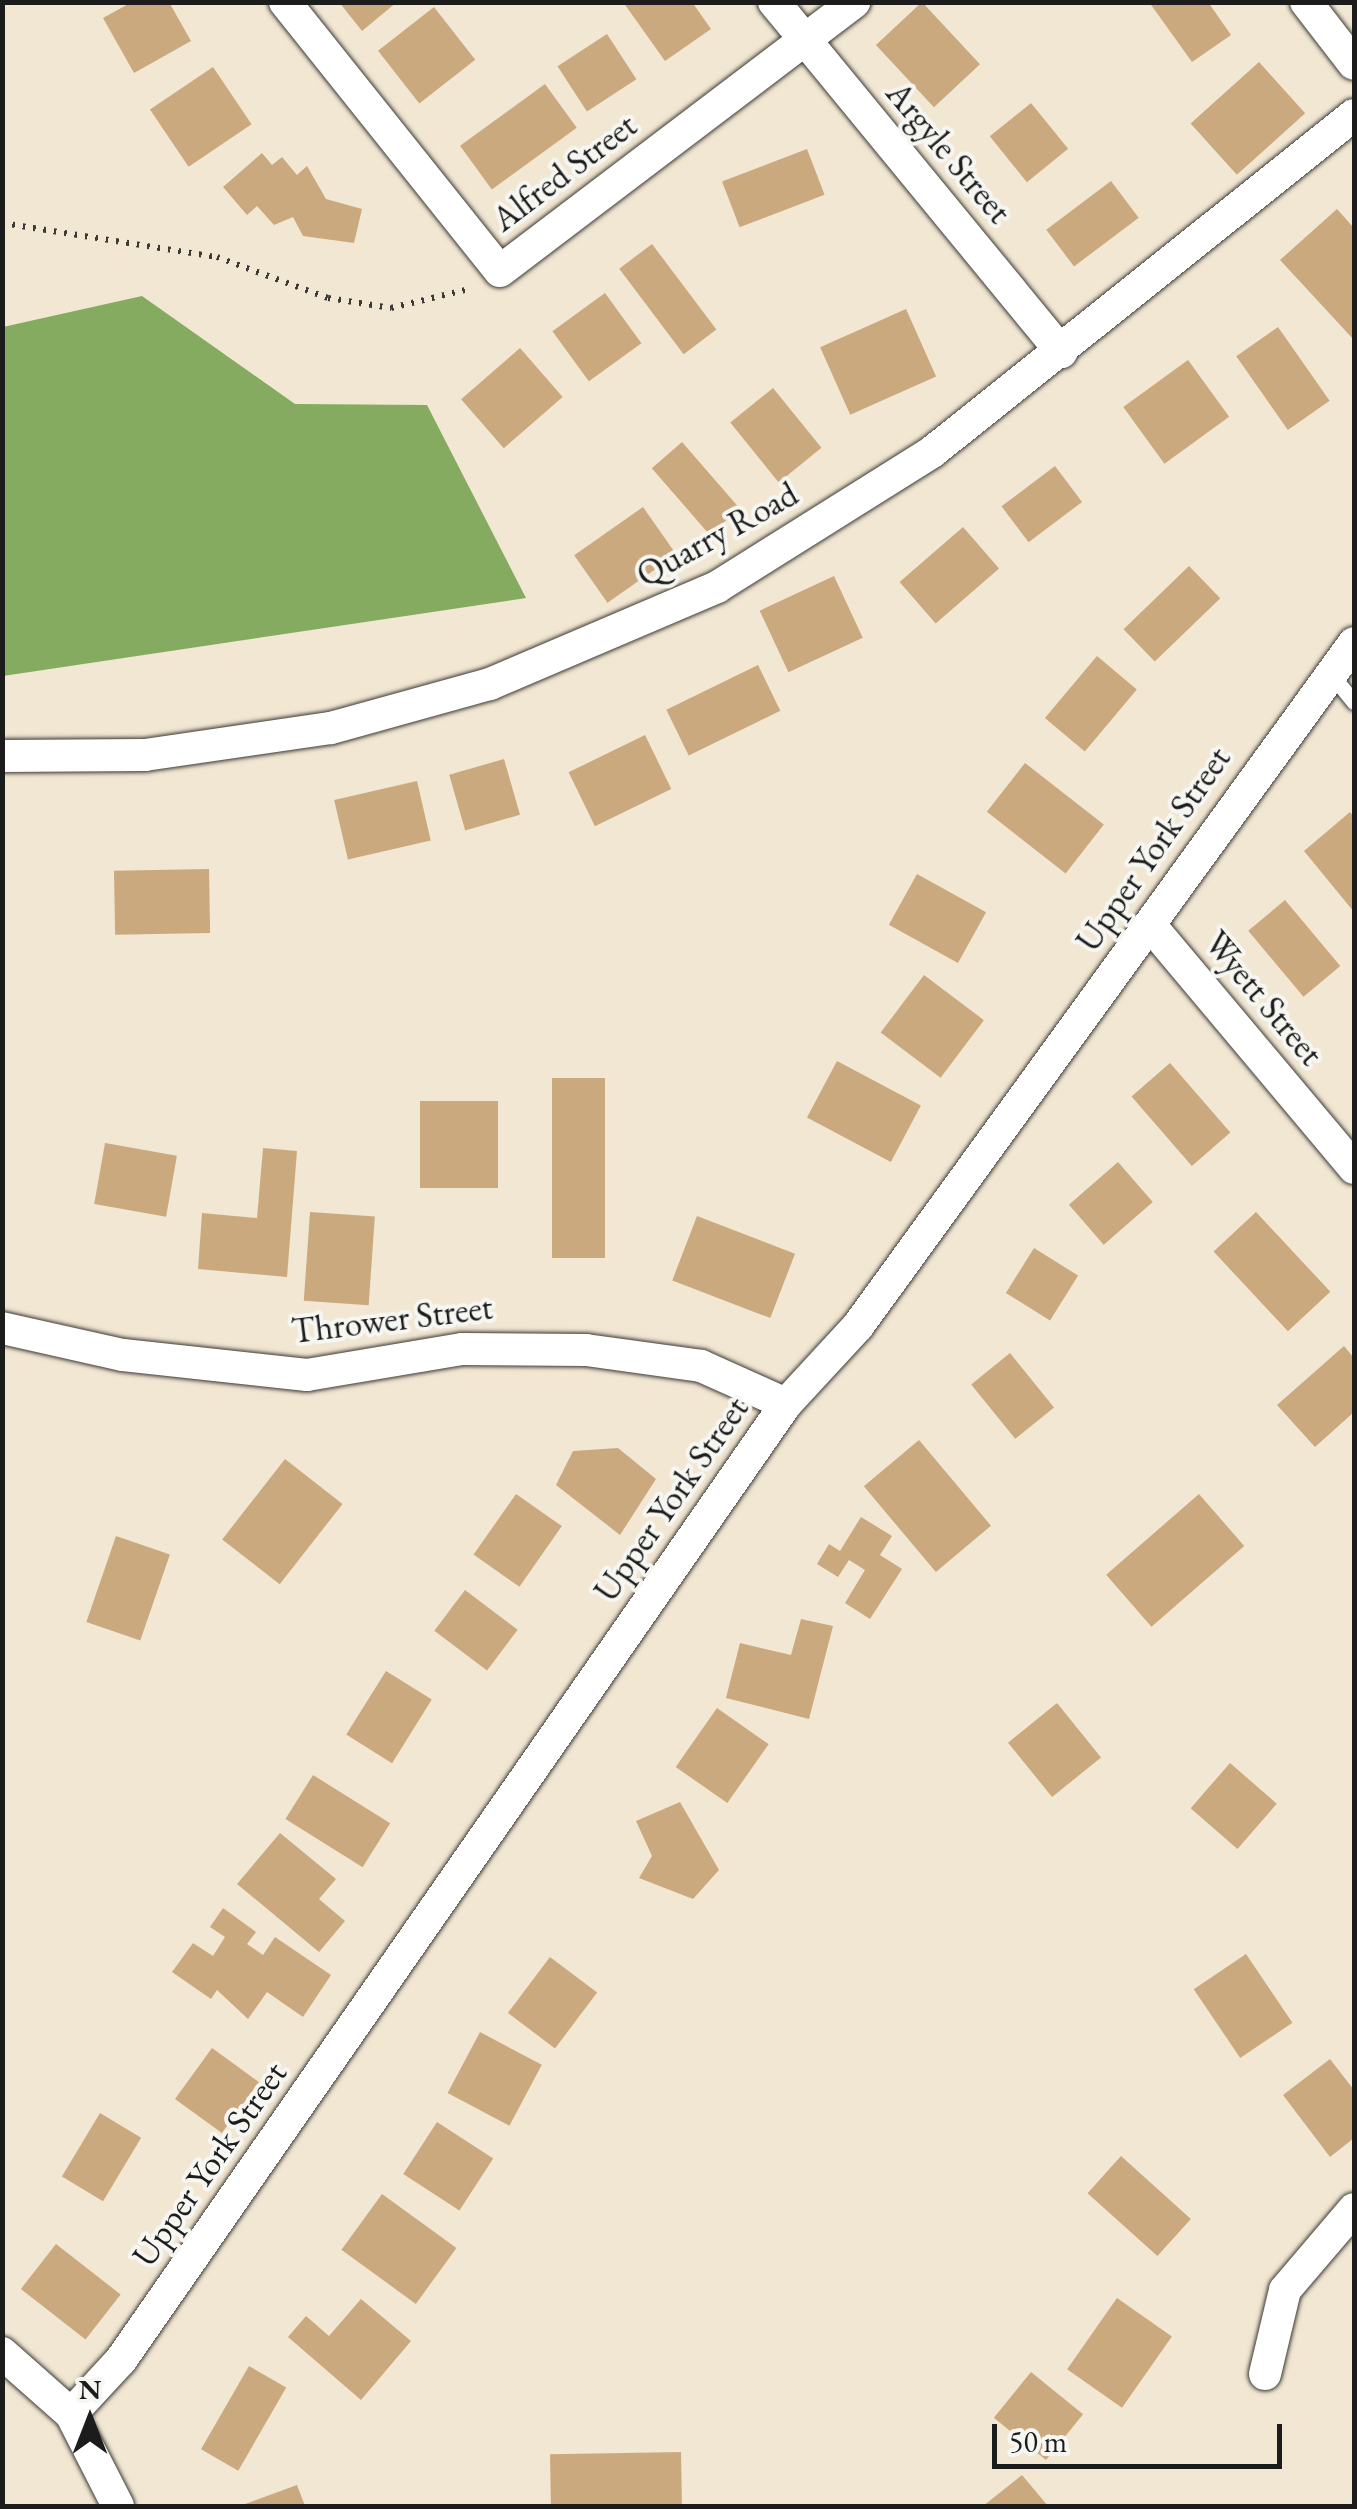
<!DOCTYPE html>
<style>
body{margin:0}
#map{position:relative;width:1357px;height:2509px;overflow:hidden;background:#f2e7d2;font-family:"EB Garamond",serif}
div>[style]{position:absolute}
.forest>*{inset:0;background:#85ab61}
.building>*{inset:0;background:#cba97f;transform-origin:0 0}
.path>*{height:6px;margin-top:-3px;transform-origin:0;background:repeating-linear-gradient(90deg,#3c3a37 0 2.5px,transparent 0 10.5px)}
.roads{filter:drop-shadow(0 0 2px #3c3a37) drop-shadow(0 0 2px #3c3a37)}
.service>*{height:15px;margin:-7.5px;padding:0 7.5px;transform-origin:7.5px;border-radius:7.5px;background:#fff}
.minor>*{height:32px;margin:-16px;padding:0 16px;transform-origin:16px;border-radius:16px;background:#fff}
span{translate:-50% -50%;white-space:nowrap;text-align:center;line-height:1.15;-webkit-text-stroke:8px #f6f6f2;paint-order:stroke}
.street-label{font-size:35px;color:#1c1c1c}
.frame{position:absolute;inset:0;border:5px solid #1c1c1c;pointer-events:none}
.north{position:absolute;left:40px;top:2369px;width:100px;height:100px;-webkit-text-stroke:8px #f6f6f2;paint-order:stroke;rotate:0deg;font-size:28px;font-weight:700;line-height:40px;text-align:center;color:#1c1c1c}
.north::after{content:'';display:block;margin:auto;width:35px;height:45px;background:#1c1c1c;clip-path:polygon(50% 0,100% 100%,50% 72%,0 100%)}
.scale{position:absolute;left:992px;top:2424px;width:290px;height:45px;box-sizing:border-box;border:5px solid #1c1c1c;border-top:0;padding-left:12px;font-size:30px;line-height:35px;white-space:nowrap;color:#1c1c1c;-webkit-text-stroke:8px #f6f6f2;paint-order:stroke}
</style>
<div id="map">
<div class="forest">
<div style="clip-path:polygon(142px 296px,295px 404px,427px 405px,526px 598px,3px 676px,3px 327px)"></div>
</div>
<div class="building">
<div style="clip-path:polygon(132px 2px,169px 2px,191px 41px,134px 73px,103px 18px)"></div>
<div style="clip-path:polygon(339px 2px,397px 2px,362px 31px)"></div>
<div style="clip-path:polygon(623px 2px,692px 2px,711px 29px,665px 61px)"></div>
<div style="left:922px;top:2px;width:85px;height:63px;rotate:47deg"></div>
<div style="clip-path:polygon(1149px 2px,1208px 2px,1231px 35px,1192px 62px)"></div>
<div style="left:434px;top:7px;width:67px;height:71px;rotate:52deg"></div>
<div style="left:607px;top:34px;width:54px;height:59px;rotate:57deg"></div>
<div style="left:1259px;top:62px;width:69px;height:92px;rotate:48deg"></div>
<div style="left:213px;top:67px;width:69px;height:76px;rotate:56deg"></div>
<div style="left:545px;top:84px;width:54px;height:105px;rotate:54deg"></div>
<div style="left:1031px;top:103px;width:59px;height:53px;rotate:51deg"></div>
<div style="left:807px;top:149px;width:49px;height:91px;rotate:69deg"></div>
<div style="clip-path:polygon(262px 153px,272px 165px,282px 157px,297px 175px,307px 166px,326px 199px,362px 209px,354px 243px,303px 236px,293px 217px,274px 225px,257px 206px,247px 215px,223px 187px)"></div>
<div style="left:1111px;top:181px;width:46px;height:81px;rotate:53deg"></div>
<div style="clip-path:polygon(1337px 209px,1354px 228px,1354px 340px,1280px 260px)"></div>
<div style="left:652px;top:244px;width:107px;height:41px;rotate:53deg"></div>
<div style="left:605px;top:293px;width:62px;height:65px;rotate:54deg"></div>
<div style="left:906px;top:309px;width:74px;height:94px;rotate:66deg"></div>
<div style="left:1278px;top:327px;width:90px;height:51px;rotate:55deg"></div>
<div style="left:520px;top:348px;width:65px;height:78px;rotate:49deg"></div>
<div style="left:1188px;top:360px;width:70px;height:80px;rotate:54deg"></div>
<div style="left:773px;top:388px;width:77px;height:55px;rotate:51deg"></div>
<div style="left:682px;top:442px;width:88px;height:40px;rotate:49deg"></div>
<div style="left:1055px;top:466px;width:45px;height:67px;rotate:53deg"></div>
<div style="left:643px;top:507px;width:58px;height:84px;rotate:55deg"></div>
<div style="left:963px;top:527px;width:55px;height:84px;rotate:49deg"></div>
<div style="left:1189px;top:566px;width:45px;height:91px;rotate:46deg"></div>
<div style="left:834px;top:576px;width:68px;height:82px;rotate:65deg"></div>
<div style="left:1097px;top:656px;width:52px;height:81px;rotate:40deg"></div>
<div style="left:758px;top:665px;width:51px;height:102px;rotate:64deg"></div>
<div style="left:645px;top:735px;width:60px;height:85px;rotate:64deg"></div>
<div style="left:504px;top:759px;width:58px;height:57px;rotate:74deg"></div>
<div style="left:1025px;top:763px;width:100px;height:62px;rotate:38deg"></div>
<div style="left:417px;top:781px;width:61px;height:85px;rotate:77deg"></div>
<div style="clip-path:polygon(1350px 812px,1354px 817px,1354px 912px,1304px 851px)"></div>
<div style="left:209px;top:869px;width:64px;height:95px;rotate:89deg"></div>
<div style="left:917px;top:874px;width:79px;height:58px;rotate:29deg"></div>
<div style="left:1285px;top:900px;width:86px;height:48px;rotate:50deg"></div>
<div style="left:924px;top:975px;width:75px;height:72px;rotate:37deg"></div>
<div style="left:837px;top:1061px;width:95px;height:64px;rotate:28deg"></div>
<div style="left:1170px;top:1063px;width:92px;height:51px;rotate:49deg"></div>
<div style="left:552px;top:1078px;width:53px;height:180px"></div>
<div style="left:420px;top:1101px;width:78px;height:87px"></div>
<div style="left:105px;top:1143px;width:73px;height:62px;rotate:10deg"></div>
<div style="clip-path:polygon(263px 1148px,297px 1151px,287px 1277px,198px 1269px,202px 1213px,257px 1218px)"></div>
<div style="left:1118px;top:1162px;width:53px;height:65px;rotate:49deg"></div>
<div style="left:310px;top:1212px;width:65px;height:89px;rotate:4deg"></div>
<div style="left:1256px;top:1212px;width:109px;height:58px;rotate:47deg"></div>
<div style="left:697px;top:1216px;width:105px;height:69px;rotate:21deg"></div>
<div style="left:1034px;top:1248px;width:52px;height:53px;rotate:32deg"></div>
<div style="clip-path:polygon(1344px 1346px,1354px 1358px,1354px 1412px,1315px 1447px,1277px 1405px)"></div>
<div style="left:1010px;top:1353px;width:70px;height:50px;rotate:51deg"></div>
<div style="left:919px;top:1440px;width:112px;height:72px;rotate:50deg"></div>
<div style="clip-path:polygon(618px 1448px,656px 1479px,620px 1535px,556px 1485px,573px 1451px)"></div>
<div style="left:285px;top:1459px;width:73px;height:102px;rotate:38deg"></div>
<div style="left:516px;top:1494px;width:56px;height:74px;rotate:35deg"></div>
<div style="left:1199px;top:1494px;width:69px;height:123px;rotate:49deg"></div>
<div style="clip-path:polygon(861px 1517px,892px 1536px,880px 1555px,902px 1569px,870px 1619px,845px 1603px,865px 1570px,849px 1560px,838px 1577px,817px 1564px,829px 1544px,840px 1551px)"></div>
<div style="left:116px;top:1536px;width:57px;height:91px;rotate:19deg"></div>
<div style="left:465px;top:1590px;width:66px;height:51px;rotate:37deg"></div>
<div style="clip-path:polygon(801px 1619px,833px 1626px,809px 1719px,726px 1698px,740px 1643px,791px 1655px)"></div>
<div style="left:386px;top:1671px;width:54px;height:75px;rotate:32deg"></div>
<div style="left:1057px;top:1703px;width:70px;height:63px;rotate:51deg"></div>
<div style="left:717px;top:1708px;width:63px;height:72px;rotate:35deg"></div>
<div style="left:1230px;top:1763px;width:62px;height:60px;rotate:41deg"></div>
<div style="left:313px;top:1775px;width:91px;height:52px;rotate:32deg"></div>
<div style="clip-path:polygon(680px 1802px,719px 1870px,693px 1899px,639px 1878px,652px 1856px,636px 1821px)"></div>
<div style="clip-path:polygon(280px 1833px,336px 1879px,319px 1899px,345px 1921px,319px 1952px,237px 1884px)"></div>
<div style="clip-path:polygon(223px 1908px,256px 1932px,247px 1944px,263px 1955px,275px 1937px,331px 1975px,303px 2017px,267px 1992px,248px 2019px,217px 1990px,211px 1999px,172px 1972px,193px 1943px,213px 1956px,225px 1937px,210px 1927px)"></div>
<div style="left:1246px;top:1954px;width:83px;height:63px;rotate:56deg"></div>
<div style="left:550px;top:1957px;width:59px;height:70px;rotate:37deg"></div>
<div style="left:480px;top:2032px;width:70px;height:69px;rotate:28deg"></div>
<div style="left:212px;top:2048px;width:58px;height:63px;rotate:36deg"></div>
<div style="clip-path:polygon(1330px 2059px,1354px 2090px,1354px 2138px,1330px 2157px,1283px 2095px)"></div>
<div style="left:100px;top:2113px;width:48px;height:74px;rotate:31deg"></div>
<div style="left:437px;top:2122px;width:67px;height:62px;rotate:33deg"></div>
<div style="left:1121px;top:2156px;width:94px;height:50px;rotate:42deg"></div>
<div style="left:382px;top:2194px;width:92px;height:69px;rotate:36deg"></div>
<div style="left:56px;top:2244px;width:82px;height:57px;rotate:38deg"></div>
<div style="left:1117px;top:2298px;width:67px;height:87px;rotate:35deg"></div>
<div style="clip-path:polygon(361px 2299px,411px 2341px,361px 2400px,288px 2337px,306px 2316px,329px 2336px)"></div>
<div style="left:249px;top:2366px;width:43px;height:96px;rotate:30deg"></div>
<div style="left:1031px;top:2372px;width:67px;height:59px;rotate:39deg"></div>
<div style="left:681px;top:2452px;width:54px;height:131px;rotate:89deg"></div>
<div style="clip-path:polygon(1022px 2475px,1048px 2506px,983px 2506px)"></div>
<div style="clip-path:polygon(297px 2485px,305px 2506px,240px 2506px)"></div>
</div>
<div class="path">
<div style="left:2px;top:223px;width:218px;rotate:9deg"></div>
<div style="left:217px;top:257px;width:118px;rotate:20.3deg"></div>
<div style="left:328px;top:298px;width:64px;rotate:9deg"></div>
<div style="left:391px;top:308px;width:80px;rotate:-13.7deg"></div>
</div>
<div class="roads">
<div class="service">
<div style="left:1331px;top:674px;width:36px;rotate:51deg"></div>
</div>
<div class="minor">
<div style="left:285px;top:2px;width:344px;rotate:51.4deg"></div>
<div style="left:500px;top:271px;width:445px;rotate:-37.2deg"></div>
<div style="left:774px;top:2px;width:453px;rotate:50.6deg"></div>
<div style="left:1306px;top:2px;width:78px;rotate:52.3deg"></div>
<div style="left:2px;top:756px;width:143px;rotate:-0.4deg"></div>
<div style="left:145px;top:755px;width:188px;rotate:-8.3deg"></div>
<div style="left:331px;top:728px;width:165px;rotate:-15.5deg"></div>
<div style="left:490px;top:684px;width:247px;rotate:-23.1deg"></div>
<div style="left:717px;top:587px;width:254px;rotate:-32.1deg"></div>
<div style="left:932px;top:452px;width:540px;rotate:-38.61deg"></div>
<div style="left:1151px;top:926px;width:316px;rotate:50deg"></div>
<div style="left:2px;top:1328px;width:124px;rotate:12.6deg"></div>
<div style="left:123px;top:1355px;width:185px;rotate:6.2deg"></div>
<div style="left:307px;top:1375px;width:157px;rotate:-9.5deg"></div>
<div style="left:462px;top:1349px;width:124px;rotate:0.5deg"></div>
<div style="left:586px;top:1350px;width:116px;rotate:7.9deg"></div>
<div style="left:701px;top:1366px;width:93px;rotate:24.1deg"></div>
<div style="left:2px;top:2353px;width:92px;rotate:41.5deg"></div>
<div style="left:71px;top:2414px;width:103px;rotate:62.9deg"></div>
<div style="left:1265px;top:2374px;width:86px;rotate:-76.6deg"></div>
<div style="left:1285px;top:2290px;width:106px;rotate:-49.6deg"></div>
<div style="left:71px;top:2414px;width:74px;rotate:-47.2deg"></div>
<div style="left:121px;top:2360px;width:1165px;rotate:-55.18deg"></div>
<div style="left:786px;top:1404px;width:106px;rotate:-47.3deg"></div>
<div style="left:858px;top:1326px;width:844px;rotate:-54.01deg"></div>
</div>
</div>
<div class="street-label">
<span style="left:949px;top:152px;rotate:50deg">Argyle Street</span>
<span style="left:564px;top:172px;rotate:-37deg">Alfred Street</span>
<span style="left:717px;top:534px;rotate:-29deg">Quarry Road</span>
<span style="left:1153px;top:849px;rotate:-55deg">Upper York Street</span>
<span style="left:1264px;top:998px;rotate:50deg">Wyett Street</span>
<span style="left:392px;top:1319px;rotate:-7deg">Thrower Street</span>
<span style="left:671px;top:1499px;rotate:-55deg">Upper York Street</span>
<span style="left:209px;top:2164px;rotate:-55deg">Upper York Street</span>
</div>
<div class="frame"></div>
<div class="north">N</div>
<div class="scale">50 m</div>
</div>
